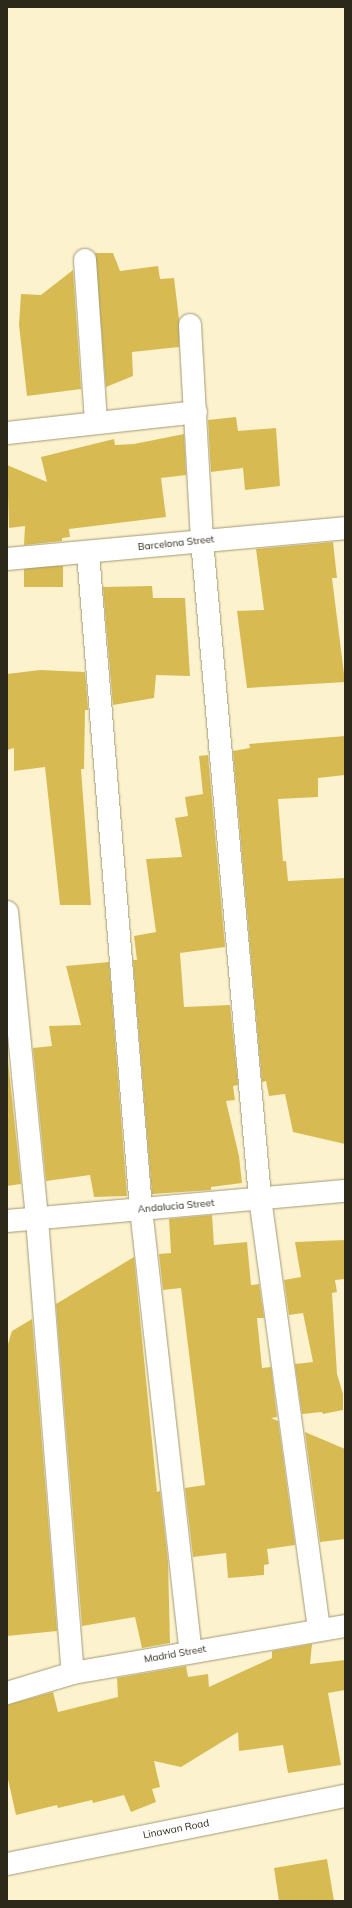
<!DOCTYPE html>
<style>
body{margin:0}
#map{position:relative;width:352px;height:1908px;overflow:hidden;background:#fcf3ce;font-family:Mulish,sans-serif}
div>[style]{position:absolute}
.building>*{inset:0;background:#d7bb52;transform-origin:0 0}
.roads{filter:drop-shadow(0 0 1px #a39977) drop-shadow(0 0 1px #a39977)}
.street>*{height:22px;margin:-11px;padding:0 11px;transform-origin:11px;border-radius:11px;background:#fff}
.secondary>*{height:22px;margin:-11px;padding:0 11px;transform-origin:11px;border-radius:11px;background:#fff}
span{translate:-50% -50%;white-space:nowrap;text-align:center;line-height:1.15;-webkit-text-stroke:3.5px #fff;paint-order:stroke}
.street-label{font-size:10px;color:#2c281a}
.frame{position:absolute;inset:0;border:8px solid #2c281a;pointer-events:none}
</style>
<div id="map">
<div class="building">
<div style="clip-path:polygon(95px 253px,113px 253px,120px 271px,158px 266px,160px 279px,174px 278px,179px 319px,179px 347px,132px 352px,133px 376px,106px 387px)"></div>
<div style="clip-path:polygon(73px 270px,81px 389px,27px 396px,19px 325px,21px 294px,41px 295px)"></div>
<div style="clip-path:polygon(236px 417px,238px 431px,276px 428px,280px 486px,245px 490px,243px 468px,211px 472px,208px 420px)"></div>
<div style="clip-path:polygon(184px 434px,186px 475px,161px 478px,166px 517px,69px 529px,70px 537px,62px 538px,62px 541px,24px 545px,25px 526px,9px 528px,7px 465px,47px 482px,41px 457px,114px 439px,115px 445px,134px 444px)"></div>
<div style="clip-path:polygon(333px 542px,337px 578px,332px 578px,345px 682px,247px 688px,237px 611px,264px 610px,256px 549px)"></div>
<div style="left:63px;top:566px;width:21px;height:39px;rotate:90deg"></div>
<div style="clip-path:polygon(152px 586px,153px 598px,185px 598px,190px 676px,156px 675px,154px 698px,113px 705px,103px 587px)"></div>
<div style="clip-path:polygon(40px 670px,85px 672px,88px 710px,85px 710px,84px 769px,81px 769px,91px 905px,60px 905px,45px 767px,14px 771px,14px 748px,7px 750px,7px 674px)"></div>
<div style="clip-path:polygon(345px 736px,345px 775px,318px 778px,318px 797px,278px 799px,283px 861px,286px 861px,288px 881px,345px 878px,345px 1144px,293px 1132px,285px 1094px,269px 1096px,266px 1081px,262px 1082px,233px 751px,250px 748px,249px 744px)"></div>
<div style="clip-path:polygon(208px 755px,225px 947px,180px 953px,184px 1007px,230px 1005px,238px 1085px,233px 1086px,235px 1100px,226px 1101px,239px 1156px,242px 1183px,211px 1187px,211px 1190px,152px 1194px,133px 960px,137px 960px,134px 936px,156px 932px,146px 859px,182px 857px,175px 818px,188px 816px,185px 797px,203px 794px,199px 756px)"></div>
<div style="clip-path:polygon(109px 962px,127px 1196px,94px 1197px,90px 1175px,46px 1181px,33px 1048px,52px 1046px,49px 1026px,81px 1025px,66px 966px)"></div>
<div style="clip-path:polygon(7px 1051px,21px 1184px,7px 1186px)"></div>
<div style="clip-path:polygon(212px 1215px,214px 1245px,247px 1242px,251px 1285px,259px 1284px,264px 1318px,257px 1318px,262px 1368px,271px 1367px,277px 1417px,271px 1418px,278px 1421px,295px 1545px,267px 1549px,269px 1564px,264px 1565px,264px 1575px,228px 1578px,226px 1553px,193px 1557px,185px 1488px,205px 1485px,181px 1288px,163px 1290px,159px 1254px,171px 1253px,169px 1219px)"></div>
<div style="clip-path:polygon(345px 1240px,345px 1279px,335px 1280px,337px 1292px,332px 1293px,337px 1374px,343px 1394px,343px 1410px,323px 1414px,322px 1412px,302px 1414px,295px 1364px,313px 1362px,303px 1313px,289px 1315px,284px 1280px,301px 1277px,295px 1242px)"></div>
<div style="clip-path:polygon(134px 1257px,157px 1492px,160px 1491px,168px 1562px,170px 1643px,142px 1648px,135px 1617px,82px 1626px,56px 1304px)"></div>
<div style="clip-path:polygon(32px 1319px,57px 1631px,7px 1636px,7px 1347px,12px 1331px)"></div>
<div style="clip-path:polygon(305px 1432px,345px 1449px,345px 1539px,320px 1542px)"></div>
<div style="clip-path:polygon(312px 1644px,310px 1664px,345px 1660px,345px 1690px,328px 1693px,341px 1765px,288px 1773px,283px 1745px,239px 1751px,238px 1732px,181px 1767px,154px 1761px,160px 1787px,152px 1789px,156px 1802px,131px 1812px,124px 1795px,93px 1803px,92px 1800px,58px 1808px,57px 1805px,16px 1815px,7px 1775px,7px 1705px,53px 1692px,58px 1712px,118px 1697px,117px 1678px,186px 1666px,188px 1677px,208px 1674px,209px 1687px,272px 1658px,272px 1651px)"></div>
<div style="clip-path:polygon(327px 1859px,334px 1901px,279px 1901px,274px 1868px)"></div>
</div>
<div class="roads">
<div class="street">
<div style="left:85px;top:260px;width:162px;rotate:86.1deg"></div>
<div style="left:190px;top:325px;width:215px;rotate:86.8deg"></div>
<div style="left:202px;top:540px;width:661px;rotate:84.96deg"></div>
<div style="left:260px;top:1198px;width:434px;rotate:82.2deg"></div>
<div style="left:7px;top:433px;width:190px;rotate:-6.3deg"></div>
<div style="left:88px;top:553px;width:658px;rotate:85.38deg"></div>
<div style="left:141px;top:1209px;width:446px;rotate:83.6deg"></div>
<div style="left:7px;top:559px;width:339px;rotate:-5.2deg"></div>
<div style="left:7px;top:912px;width:308px;rotate:84.4deg"></div>
<div style="left:37px;top:1219px;width:455px;rotate:85.5deg"></div>
<div style="left:7px;top:1221px;width:339px;rotate:-5.1deg"></div>
<div style="left:7px;top:1693px;width:69px;rotate:-16.9deg"></div>
<div style="left:73px;top:1673px;width:276px;rotate:-9.8deg"></div>
</div>
<div class="secondary">
<div style="left:7px;top:1864px;width:345px;rotate:-11.4deg"></div>
</div>
</div>
<div class="street-label">
<span style="left:176px;top:543px;rotate:-6deg">Barcelona Street</span>
<span style="left:176px;top:1206px;rotate:-5deg">Andalucia Street</span>
<span style="left:175px;top:1654px;rotate:-10deg">Madrid Street</span>
<span style="left:176px;top:1829px;rotate:-11deg">Linawan Road</span>
</div>
<div class="frame"></div>
</div>
